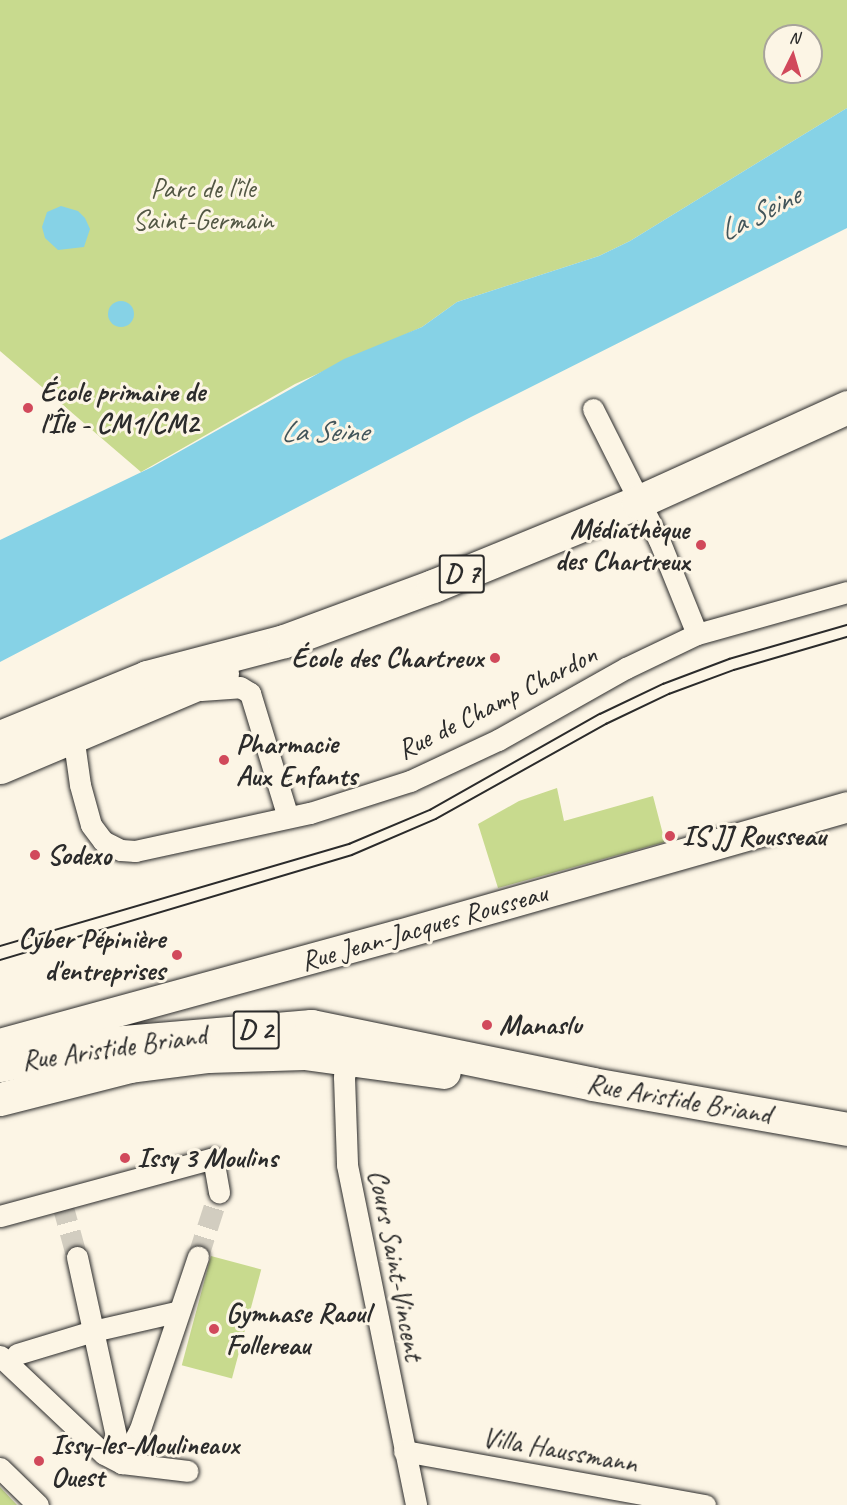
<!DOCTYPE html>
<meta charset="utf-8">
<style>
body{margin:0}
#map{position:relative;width:847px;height:1505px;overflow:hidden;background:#fcf5e5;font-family:Caveat,sans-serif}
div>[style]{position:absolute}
.green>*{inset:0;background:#c8da8e;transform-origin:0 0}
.water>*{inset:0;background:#86d2e6}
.round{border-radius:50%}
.street-tunnel>*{height:21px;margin-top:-10.5px;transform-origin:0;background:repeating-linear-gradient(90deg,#d2cdc0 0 21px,transparent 0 31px)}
.roads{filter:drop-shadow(0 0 2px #2b2b2b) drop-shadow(0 0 2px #2b2b2b)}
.street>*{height:21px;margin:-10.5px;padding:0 10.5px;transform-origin:10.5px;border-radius:10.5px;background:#fcf5e5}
.secondary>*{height:30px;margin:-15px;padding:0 15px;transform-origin:15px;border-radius:15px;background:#fcf5e5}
.primary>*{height:33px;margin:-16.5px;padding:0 16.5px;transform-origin:16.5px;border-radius:16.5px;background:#fcf5e5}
.tram>*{height:1.5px;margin:-0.75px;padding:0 0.75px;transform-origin:0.75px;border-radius:0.75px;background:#2b2b2b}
.dots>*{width:16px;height:16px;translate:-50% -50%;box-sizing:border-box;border:3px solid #fcf5e5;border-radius:50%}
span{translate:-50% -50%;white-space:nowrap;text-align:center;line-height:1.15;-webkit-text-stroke:6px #fcf5e5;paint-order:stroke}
.shield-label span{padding:2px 4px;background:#fcf5e5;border:2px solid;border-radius:4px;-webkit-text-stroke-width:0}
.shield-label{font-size:27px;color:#2b2b2b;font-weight:700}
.park-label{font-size:28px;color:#525744}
.poi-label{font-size:28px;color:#2b2b2b;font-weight:700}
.left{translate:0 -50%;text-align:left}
.right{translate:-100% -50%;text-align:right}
.street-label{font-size:28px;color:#2b2b2b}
.water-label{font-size:30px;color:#42555a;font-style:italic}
.north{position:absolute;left:763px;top:24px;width:60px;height:60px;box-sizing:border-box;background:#fcf5e5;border:2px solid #a8a49b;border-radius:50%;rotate:5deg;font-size:16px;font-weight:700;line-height:24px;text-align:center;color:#2b2b2b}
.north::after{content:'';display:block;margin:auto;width:21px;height:27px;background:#d1495b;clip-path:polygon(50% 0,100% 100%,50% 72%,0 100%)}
</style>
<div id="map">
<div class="green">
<div style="clip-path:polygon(evenodd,0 0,847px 0,847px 108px,630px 241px,599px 256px,457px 302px,422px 327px,295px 384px,141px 472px,0 351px,0 0,775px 36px,811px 36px,811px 72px,775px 72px,775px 36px)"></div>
<div style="clip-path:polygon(557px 788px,564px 821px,653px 796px,665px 842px,498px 888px,478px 824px,519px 801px)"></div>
<div style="left:211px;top:1256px;width:52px;height:113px;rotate:15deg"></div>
<div style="clip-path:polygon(0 1487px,17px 1505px,0 1505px)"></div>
</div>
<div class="water">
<div style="clip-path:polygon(847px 108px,847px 228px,471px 417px,0 662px,0 540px,152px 467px,344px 359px,422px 327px,457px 302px,599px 256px,630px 241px)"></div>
<div style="clip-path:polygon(61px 206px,78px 211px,85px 218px,90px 229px,84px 247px,58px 250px,45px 238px,42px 227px,47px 212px)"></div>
<div class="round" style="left:108px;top:301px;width:26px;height:26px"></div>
</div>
<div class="street-tunnel">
<div style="left:62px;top:1202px;width:57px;rotate:74.7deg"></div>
<div style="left:198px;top:1257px;width:68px;rotate:-72.1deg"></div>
</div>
<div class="roads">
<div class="street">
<div style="left:593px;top:409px;width:147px;rotate:63.3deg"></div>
<div style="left:659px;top:540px;width:101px;rotate:68deg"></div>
<div style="left:201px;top:690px;width:39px;rotate:-4deg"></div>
<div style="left:240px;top:687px;width:12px;rotate:31deg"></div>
<div style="left:250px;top:693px;width:130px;rotate:73deg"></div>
<div style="left:73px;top:735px;width:50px;rotate:82deg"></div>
<div style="left:80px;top:785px;width:41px;rotate:74.6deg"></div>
<div style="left:91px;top:825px;width:20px;rotate:53deg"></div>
<div style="left:103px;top:841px;width:20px;rotate:27deg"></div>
<div style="left:121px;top:850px;width:14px;rotate:4deg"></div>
<div style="left:135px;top:851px;width:179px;rotate:-12.3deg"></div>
<div style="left:310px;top:813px;width:105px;rotate:-17.7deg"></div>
<div style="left:410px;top:781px;width:97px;rotate:-25deg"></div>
<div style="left:498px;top:740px;width:147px;rotate:-29.4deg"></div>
<div style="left:626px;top:668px;width:79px;rotate:-25.6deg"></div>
<div style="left:697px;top:634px;width:156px;rotate:-15.6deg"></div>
<div style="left:351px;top:1047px;width:31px;rotate:103deg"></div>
<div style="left:344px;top:1077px;width:88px;rotate:88deg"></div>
<div style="left:347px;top:1165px;width:347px;rotate:78.5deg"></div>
<div style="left:0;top:1216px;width:221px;rotate:-15.2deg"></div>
<div style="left:213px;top:1158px;width:35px;rotate:80deg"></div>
<div style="left:77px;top:1257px;width:211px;rotate:77.7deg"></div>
<div style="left:122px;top:1463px;width:66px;rotate:6.9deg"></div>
<div style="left:17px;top:1354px;width:79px;rotate:-16.8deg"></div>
<div style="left:93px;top:1331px;width:85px;rotate:-12.9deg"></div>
<div style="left:0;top:1356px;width:143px;rotate:43.3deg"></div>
<div style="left:104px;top:1454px;width:20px;rotate:27deg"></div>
<div style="left:122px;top:1463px;width:38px;rotate:-62deg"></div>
<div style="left:140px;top:1429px;width:182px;rotate:-71.4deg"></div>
<div style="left:404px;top:1451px;width:306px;rotate:10.2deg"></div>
<div style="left:0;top:1468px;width:53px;rotate:44.2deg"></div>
</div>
<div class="secondary">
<div style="left:0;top:1044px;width:414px;rotate:-15.3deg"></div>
<div style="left:399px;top:935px;width:466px;rotate:-15.9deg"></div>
</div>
<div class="primary">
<div style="left:0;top:737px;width:159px;rotate:-22.2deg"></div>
<div style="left:147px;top:677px;width:142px;rotate:-14.7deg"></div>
<div style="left:284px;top:641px;width:159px;rotate:-20.3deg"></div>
<div style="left:433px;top:586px;width:222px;rotate:-22.3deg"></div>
<div style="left:638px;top:502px;width:230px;rotate:-24.4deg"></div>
<div style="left:0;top:767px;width:241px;rotate:-22.9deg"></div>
<div style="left:0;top:1065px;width:114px;rotate:-11.1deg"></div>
<div style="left:112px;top:1043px;width:200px;rotate:-4.9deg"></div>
<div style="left:311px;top:1026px;width:288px;rotate:11.6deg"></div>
<div style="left:593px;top:1084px;width:258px;rotate:10deg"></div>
<div style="left:0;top:1099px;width:134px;rotate:-14.2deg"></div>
<div style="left:130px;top:1066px;width:79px;rotate:-7.3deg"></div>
<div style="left:208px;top:1056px;width:96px;rotate:-1.8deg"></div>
<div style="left:304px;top:1053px;width:141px;rotate:7.7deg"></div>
</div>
</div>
<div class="tram">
<div style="left:0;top:946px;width:364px;rotate:-16.3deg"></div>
<div style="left:349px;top:844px;width:88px;rotate:-22.8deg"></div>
<div style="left:430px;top:810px;width:195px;rotate:-29.5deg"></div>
<div style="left:600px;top:714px;width:70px;rotate:-25.5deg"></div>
<div style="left:663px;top:684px;width:71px;rotate:-20.7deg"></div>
<div style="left:729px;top:659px;width:123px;rotate:-16.1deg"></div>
<div style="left:0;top:960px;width:367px;rotate:-16.6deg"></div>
<div style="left:352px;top:855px;width:91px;rotate:-23.2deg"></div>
<div style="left:436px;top:819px;width:195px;rotate:-29.2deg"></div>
<div style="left:606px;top:724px;width:70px;rotate:-25.5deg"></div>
<div style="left:669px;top:694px;width:69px;rotate:-20.3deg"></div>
<div style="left:734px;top:670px;width:118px;rotate:-16.3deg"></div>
</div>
<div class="dots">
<div style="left:28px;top:408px;background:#d1495b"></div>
<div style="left:701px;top:545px;background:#d1495b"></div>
<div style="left:495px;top:658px;background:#d1495b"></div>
<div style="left:224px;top:760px;background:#d1495b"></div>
<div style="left:670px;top:836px;background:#d1495b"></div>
<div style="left:35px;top:855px;background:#d1495b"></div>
<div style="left:177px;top:955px;background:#d1495b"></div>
<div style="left:487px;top:1025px;background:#d1495b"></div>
<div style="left:125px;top:1158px;background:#d1495b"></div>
<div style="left:214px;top:1329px;background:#d1495b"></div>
<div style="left:39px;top:1461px;background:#d1495b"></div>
</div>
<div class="shield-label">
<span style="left:462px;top:574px">D 7</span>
<span style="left:256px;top:1030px">D 2</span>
</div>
<div class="park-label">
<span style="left:203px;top:204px">Parc de l'île<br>Saint-Germain</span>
</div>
<div class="poi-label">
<span class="left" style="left:40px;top:408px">École primaire de<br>l'Île - CM1/CM2</span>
<span class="right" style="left:689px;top:545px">Médiathèque<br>des Chartreux</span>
<span class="right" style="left:483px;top:658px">École des Chartreux</span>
<span class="left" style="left:236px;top:760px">Pharmacie<br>Aux Enfants</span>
<span class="left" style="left:682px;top:836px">IS JJ Rousseau</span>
<span class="left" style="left:47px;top:855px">Sodexo</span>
<span class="right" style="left:165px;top:955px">Cyber Pépinière<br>d'entreprises</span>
<span class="left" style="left:499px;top:1025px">Manaslu</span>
<span class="left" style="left:137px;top:1158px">Issy 3 Moulins</span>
<span class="left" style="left:226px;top:1329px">Gymnase Raoul<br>Follereau</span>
<span class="left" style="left:51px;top:1461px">Issy-les-Moulineaux<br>Ouest</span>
</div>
<div class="street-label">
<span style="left:497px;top:702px;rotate:-27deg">Rue de Champ Chardon</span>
<span style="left:424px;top:927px;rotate:-16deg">Rue Jean-Jacques Rousseau</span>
<span style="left:114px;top:1048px;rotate:-8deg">Rue Aristide Briand</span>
<span style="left:679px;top:1099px;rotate:10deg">Rue Aristide Briand</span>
<span style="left:396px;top:1265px;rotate:79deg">Cours Saint-Vincent</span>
<span style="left:560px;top:1450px;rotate:10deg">Villa Haussmann</span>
</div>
<div class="water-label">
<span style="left:759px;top:213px;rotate:-27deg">La Seine</span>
<span style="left:324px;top:431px">La Seine</span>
</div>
<div class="north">N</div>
</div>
